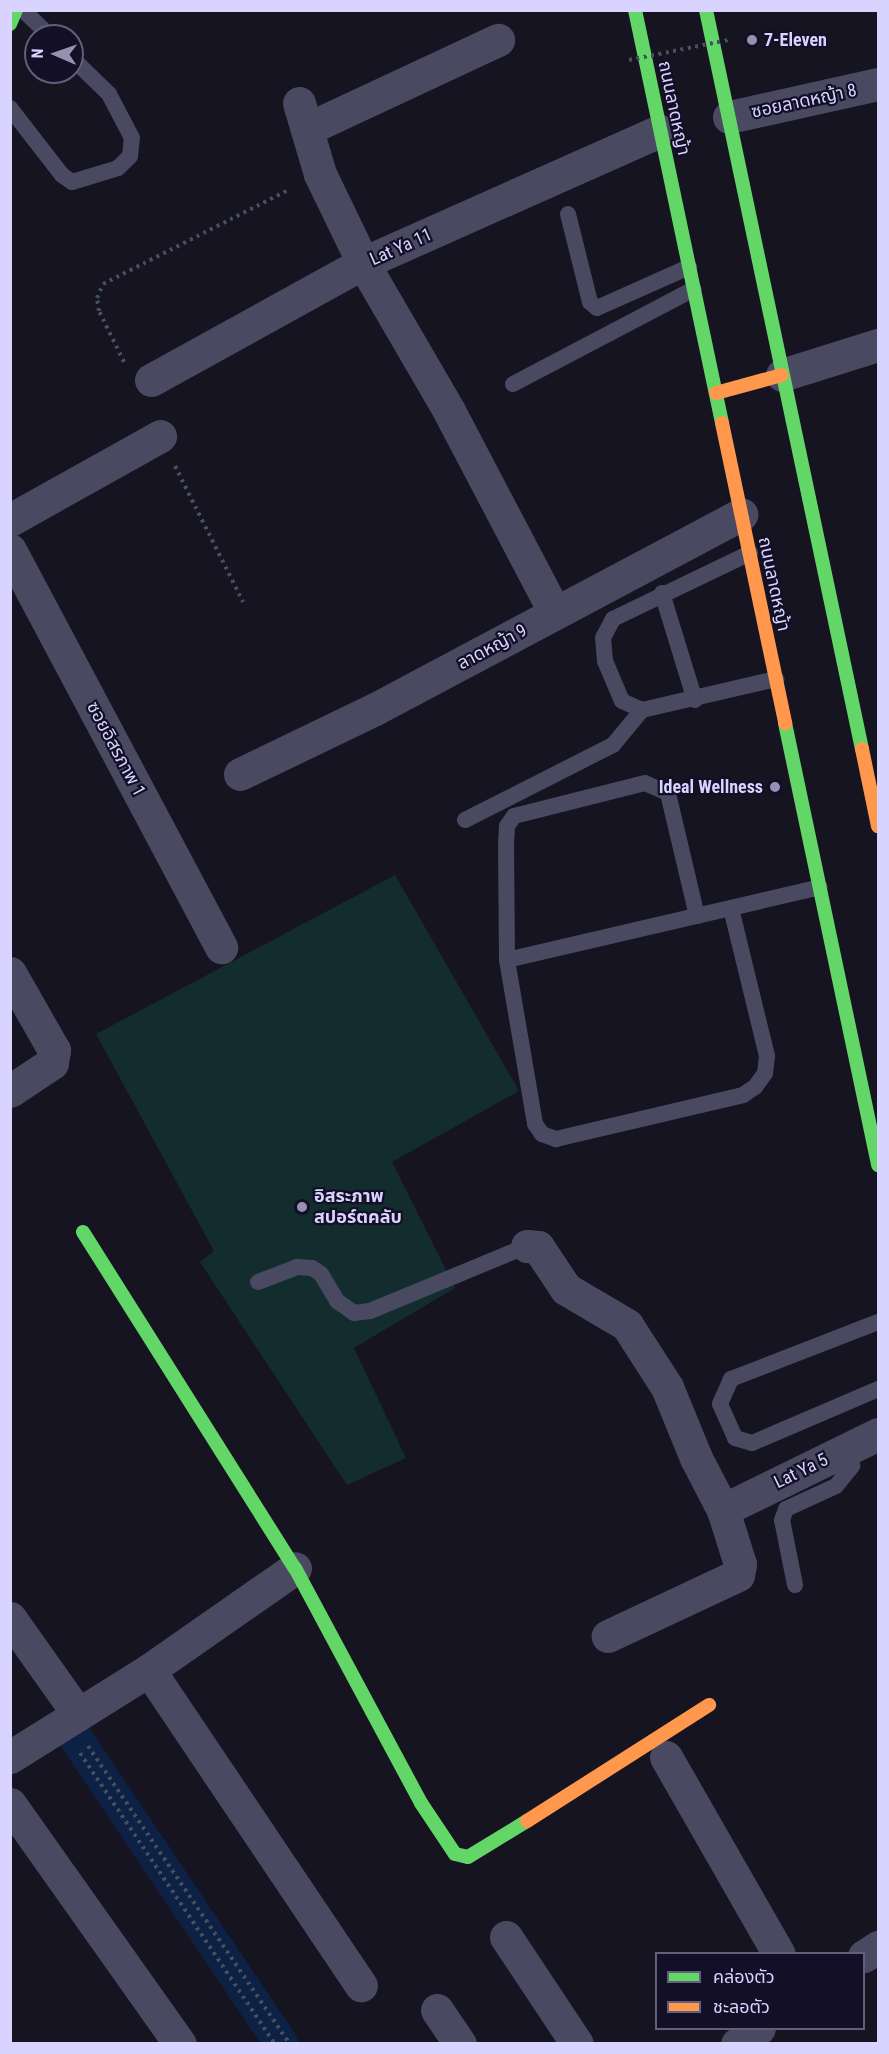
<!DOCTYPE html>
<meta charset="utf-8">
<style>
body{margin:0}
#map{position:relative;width:889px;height:2054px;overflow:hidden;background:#161421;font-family:"Roboto Condensed","Noto Sans Thai",sans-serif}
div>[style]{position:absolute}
.green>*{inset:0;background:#132c2d}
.canal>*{height:34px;margin:-17px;padding:0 17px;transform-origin:17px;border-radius:17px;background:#0d2144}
.path>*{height:4px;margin-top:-2px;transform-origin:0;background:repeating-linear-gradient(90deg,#44505f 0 3px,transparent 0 7.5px)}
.lane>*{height:16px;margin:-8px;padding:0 8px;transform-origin:8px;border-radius:8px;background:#4a4962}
.street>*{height:33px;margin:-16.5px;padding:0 16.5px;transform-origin:16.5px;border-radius:16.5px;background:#4a4962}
.fast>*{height:14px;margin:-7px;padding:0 7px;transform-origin:7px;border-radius:7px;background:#63d668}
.slow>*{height:14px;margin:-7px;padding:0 7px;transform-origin:7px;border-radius:7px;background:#ff974d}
.path-bridge>*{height:4px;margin-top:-2px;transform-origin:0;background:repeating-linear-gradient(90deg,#44505f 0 3px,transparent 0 7.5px)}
.dots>*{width:16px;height:16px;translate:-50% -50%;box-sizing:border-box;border:3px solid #130f26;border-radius:50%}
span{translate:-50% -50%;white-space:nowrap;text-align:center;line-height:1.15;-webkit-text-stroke:4.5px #130f26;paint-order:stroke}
.poi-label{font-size:18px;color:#d9d4ff;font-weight:700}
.left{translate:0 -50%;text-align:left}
.right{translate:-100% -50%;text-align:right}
.street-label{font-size:18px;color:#d9d4ff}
.frame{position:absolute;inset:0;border:12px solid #d9d4ff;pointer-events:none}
.legend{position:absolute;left:655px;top:1952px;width:210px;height:78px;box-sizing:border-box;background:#130f26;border:2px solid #625e7d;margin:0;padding:8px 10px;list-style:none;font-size:18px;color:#d9d4ff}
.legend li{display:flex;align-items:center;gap:12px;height:30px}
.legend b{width:30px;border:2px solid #625e7d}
.north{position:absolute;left:24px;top:24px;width:60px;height:60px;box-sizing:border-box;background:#130f26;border:2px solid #625e7d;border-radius:50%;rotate:272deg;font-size:16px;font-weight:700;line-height:24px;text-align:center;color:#d9d4ff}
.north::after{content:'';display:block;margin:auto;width:21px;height:27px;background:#9591b1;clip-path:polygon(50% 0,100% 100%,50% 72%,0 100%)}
</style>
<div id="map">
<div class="green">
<div style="clip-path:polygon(395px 875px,519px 1091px,392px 1162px,455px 1288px,354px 1348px,406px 1458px,347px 1485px,200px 1262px,214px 1251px,96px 1034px)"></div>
</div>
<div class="canal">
<div style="left:71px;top:1731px;width:377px;rotate:56.1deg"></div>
</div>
<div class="path">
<div style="left:124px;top:362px;width:57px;rotate:-116.1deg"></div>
<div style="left:99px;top:311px;width:13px;rotate:-99deg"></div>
<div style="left:97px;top:298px;width:15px;rotate:-67deg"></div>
<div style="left:103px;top:284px;width:210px;rotate:-26.9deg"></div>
<div style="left:175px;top:466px;width:152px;rotate:63.4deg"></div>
<div style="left:88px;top:1746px;width:360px;rotate:55.9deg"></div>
<div style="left:80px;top:1753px;width:350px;rotate:56.2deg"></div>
</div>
<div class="lane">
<div style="left:23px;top:10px;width:37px;rotate:44deg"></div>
<div style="left:10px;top:108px;width:85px;rotate:52.2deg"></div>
<div style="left:62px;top:175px;width:12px;rotate:35deg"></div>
<div style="left:72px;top:182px;width:48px;rotate:-16.9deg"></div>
<div style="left:118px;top:168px;width:17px;rotate:-45deg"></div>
<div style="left:130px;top:156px;width:18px;rotate:-84deg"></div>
<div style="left:132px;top:138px;width:50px;rotate:-117.6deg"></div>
<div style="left:109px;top:94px;width:52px;rotate:-135.8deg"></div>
<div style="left:568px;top:214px;width:91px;rotate:76deg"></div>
<div style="left:590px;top:302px;width:9px;rotate:41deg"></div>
<div style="left:597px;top:308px;width:101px;rotate:-24deg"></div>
<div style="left:513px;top:384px;width:204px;rotate:-27.7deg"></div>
<div style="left:750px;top:553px;width:152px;rotate:154.3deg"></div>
<div style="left:613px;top:619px;width:21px;rotate:118deg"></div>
<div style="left:603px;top:638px;width:23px;rotate:85deg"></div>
<div style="left:605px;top:661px;width:43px;rotate:67deg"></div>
<div style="left:622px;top:701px;width:22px;rotate:24deg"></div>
<div style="left:642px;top:710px;width:138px;rotate:-13deg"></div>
<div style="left:662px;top:593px;width:112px;rotate:72.9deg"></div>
<div style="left:465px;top:820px;width:166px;rotate:-26.9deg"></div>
<div style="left:613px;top:745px;width:45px;rotate:-50.4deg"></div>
<div style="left:697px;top:916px;width:126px;rotate:-103.3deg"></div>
<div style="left:668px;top:793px;width:25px;rotate:-157deg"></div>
<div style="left:645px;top:783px;width:135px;rotate:165.9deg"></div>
<div style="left:514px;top:816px;width:12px;rotate:125deg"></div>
<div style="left:507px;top:826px;width:18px;rotate:93deg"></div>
<div style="left:506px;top:844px;width:116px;rotate:89.5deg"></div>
<div style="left:507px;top:960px;width:166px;rotate:80.3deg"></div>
<div style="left:535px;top:1124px;width:12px;rotate:55deg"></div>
<div style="left:542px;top:1134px;width:15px;rotate:20deg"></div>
<div style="left:556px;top:1139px;width:192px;rotate:-13.2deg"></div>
<div style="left:743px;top:1095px;width:14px;rotate:-34deg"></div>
<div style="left:755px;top:1087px;width:17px;rotate:-54deg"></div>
<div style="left:765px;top:1073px;width:17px;rotate:-83deg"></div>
<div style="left:767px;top:1056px;width:152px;rotate:-103.7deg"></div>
<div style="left:507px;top:960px;width:321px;rotate:-13.1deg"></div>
<div style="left:258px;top:1282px;width:42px;rotate:-21deg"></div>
<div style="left:297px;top:1267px;width:15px;rotate:4deg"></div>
<div style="left:312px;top:1268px;width:11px;rotate:34deg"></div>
<div style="left:321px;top:1274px;width:31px;rotate:59deg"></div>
<div style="left:337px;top:1301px;width:21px;rotate:35deg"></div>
<div style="left:354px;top:1313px;width:16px;rotate:-7deg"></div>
<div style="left:370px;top:1311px;width:170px;rotate:-22.5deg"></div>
<div style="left:878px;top:1322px;width:158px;rotate:158.8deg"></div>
<div style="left:731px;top:1379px;width:27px;rotate:114deg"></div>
<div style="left:720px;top:1404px;width:37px;rotate:66deg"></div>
<div style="left:735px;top:1438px;width:18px;rotate:16deg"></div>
<div style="left:752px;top:1443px;width:137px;rotate:-23.2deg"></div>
<div style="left:795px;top:1585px;width:66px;rotate:-101.3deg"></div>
<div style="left:782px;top:1520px;width:12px;rotate:-70deg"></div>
<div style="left:786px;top:1509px;width:55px;rotate:-24.7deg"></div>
<div style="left:836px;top:1486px;width:26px;rotate:-51deg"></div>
<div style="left:852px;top:1466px;width:17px;rotate:-111deg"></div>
</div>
<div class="street">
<div style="left:299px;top:103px;width:74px;rotate:73.5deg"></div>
<div style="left:320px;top:174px;width:99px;rotate:64.2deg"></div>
<div style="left:363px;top:263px;width:171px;rotate:59.8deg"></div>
<div style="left:449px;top:411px;width:228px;rotate:62.3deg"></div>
<div style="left:729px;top:117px;width:153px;rotate:-12.5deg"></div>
<div style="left:307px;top:129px;width:211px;rotate:-25deg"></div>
<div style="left:782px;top:375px;width:101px;rotate:-17.4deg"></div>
<div style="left:151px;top:380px;width:242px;rotate:-28.9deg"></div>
<div style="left:363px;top:263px;width:325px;rotate:-24deg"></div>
<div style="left:10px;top:520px;width:172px;rotate:-29.2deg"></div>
<div style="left:10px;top:550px;width:450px;rotate:62deg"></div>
<div style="left:240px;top:774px;width:150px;rotate:-25.7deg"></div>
<div style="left:375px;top:709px;width:415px;rotate:-28deg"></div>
<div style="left:10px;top:973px;width:89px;rotate:60.3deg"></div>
<div style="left:54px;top:1050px;width:13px;rotate:99deg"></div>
<div style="left:52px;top:1063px;width:50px;rotate:146.3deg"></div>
<div style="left:527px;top:1246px;width:11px;rotate:5deg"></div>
<div style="left:538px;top:1247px;width:50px;rotate:56.3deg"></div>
<div style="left:566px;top:1289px;width:71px;rotate:30.5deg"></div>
<div style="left:627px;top:1325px;width:74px;rotate:57.2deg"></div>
<div style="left:667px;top:1387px;width:77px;rotate:67.8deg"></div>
<div style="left:696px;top:1458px;width:59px;rotate:62.6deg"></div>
<div style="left:723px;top:1510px;width:57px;rotate:72.5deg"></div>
<div style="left:740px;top:1564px;width:11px;rotate:100deg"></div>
<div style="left:738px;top:1575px;width:144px;rotate:154.9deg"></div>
<div style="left:723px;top:1510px;width:173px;rotate:-26.1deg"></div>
<div style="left:10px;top:1618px;width:118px;rotate:54.7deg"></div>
<div style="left:149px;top:1670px;width:380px;rotate:56.1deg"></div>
<div style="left:10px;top:1757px;width:164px;rotate:-32deg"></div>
<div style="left:149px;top:1670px;width:178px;rotate:-34.9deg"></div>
<div style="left:666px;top:1757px;width:227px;rotate:60.2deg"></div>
<div style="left:10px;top:1804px;width:294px;rotate:54.7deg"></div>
<div style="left:506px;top:1937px;width:128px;rotate:56.4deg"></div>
<div style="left:864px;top:1956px;width:17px;rotate:-33deg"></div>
<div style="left:437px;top:2010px;width:41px;rotate:55.9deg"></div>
<div style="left:737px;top:2044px;width:27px;rotate:-36deg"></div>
</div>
<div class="fast">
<div style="left:635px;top:10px;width:422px;rotate:78.1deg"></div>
<div style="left:706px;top:10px;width:755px;rotate:78.08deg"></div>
<div style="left:10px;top:24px;width:15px;rotate:-67deg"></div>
<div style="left:785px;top:723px;width:452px;rotate:78.1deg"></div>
<div style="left:83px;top:1232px;width:397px;rotate:57.8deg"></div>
<div style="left:295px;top:1568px;width:267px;rotate:61.8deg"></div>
<div style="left:421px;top:1803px;width:61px;rotate:56.3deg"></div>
<div style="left:455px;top:1854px;width:13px;rotate:13deg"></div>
<div style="left:468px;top:1857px;width:69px;rotate:-31.4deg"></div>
</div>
<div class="slow">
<div style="left:716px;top:393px;width:68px;rotate:-15.3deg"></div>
<div style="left:722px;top:423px;width:307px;rotate:78.1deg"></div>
<div style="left:862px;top:749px;width:79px;rotate:78.3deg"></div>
<div style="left:527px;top:1821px;width:216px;rotate:-32.5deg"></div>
</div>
<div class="path-bridge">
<div style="left:629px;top:60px;width:101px;rotate:-11.4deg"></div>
</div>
<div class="dots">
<div style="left:752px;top:40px;background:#9591b1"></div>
<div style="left:775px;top:787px;background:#9591b1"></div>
<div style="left:302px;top:1207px;background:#9591b1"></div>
</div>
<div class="poi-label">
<span class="left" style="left:764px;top:40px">7-Eleven</span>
<span class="right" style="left:763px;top:787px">Ideal Wellness</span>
<span class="left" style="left:314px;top:1207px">อิสระภาพ<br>สปอร์ตคลับ</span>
</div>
<div class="street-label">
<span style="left:804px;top:101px;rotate:-12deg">ซอยลาดหญ้า 8</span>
<span style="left:674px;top:108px;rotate:78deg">ถนนลาดหญ้า</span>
<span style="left:401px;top:247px;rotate:-24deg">Lat Ya 11</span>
<span style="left:774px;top:584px;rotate:78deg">ถนนลาดหญ้า</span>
<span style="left:492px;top:647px;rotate:-28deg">ลาดหญ้า 9</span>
<span style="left:116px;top:749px;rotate:62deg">ซอยอิสรภาพ 1</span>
<span style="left:801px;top:1471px;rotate:-26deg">Lat Ya 5</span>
</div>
<div class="frame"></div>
<ul class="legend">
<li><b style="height:8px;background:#63d668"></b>คล่องตัว</li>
<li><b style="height:8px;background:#ff974d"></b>ชะลอตัว</li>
</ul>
<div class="north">N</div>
</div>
